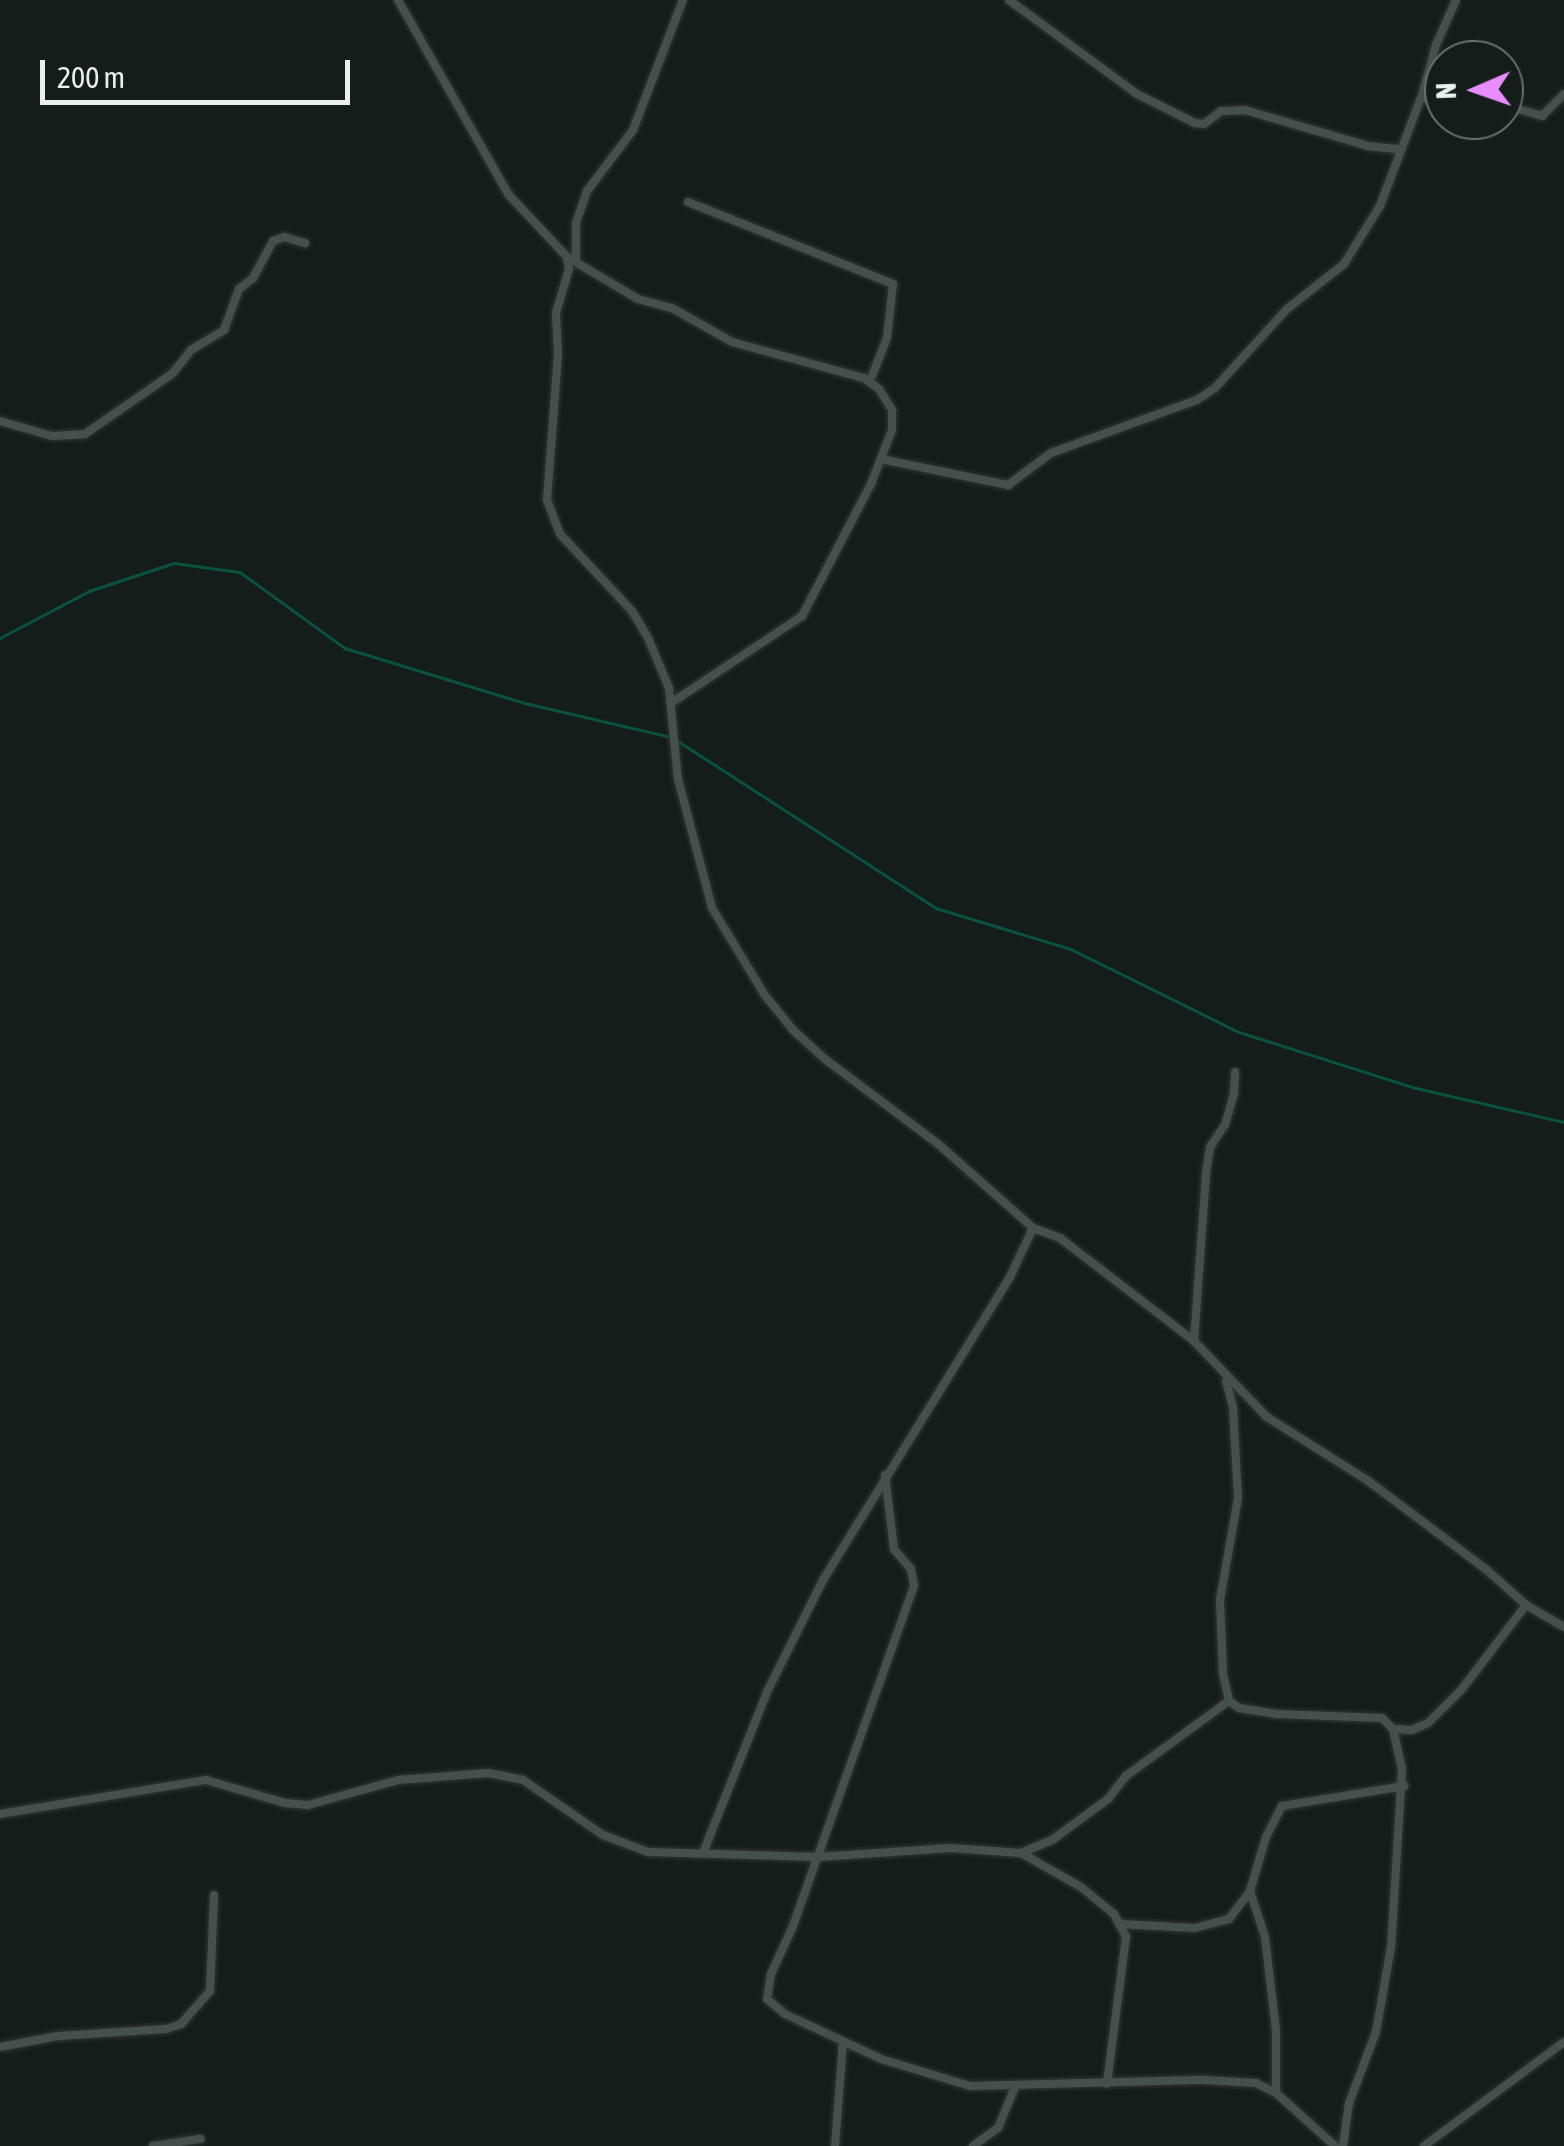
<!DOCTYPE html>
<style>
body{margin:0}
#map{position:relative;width:1564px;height:2146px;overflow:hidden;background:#141d1a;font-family:"Asap Condensed",sans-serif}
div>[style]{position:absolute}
.stream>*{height:2.5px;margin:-1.25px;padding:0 1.25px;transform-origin:1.25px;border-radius:1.25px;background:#0a513f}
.roads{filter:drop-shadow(0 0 2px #303633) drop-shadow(0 0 2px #303633)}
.minor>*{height:8px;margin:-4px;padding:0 4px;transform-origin:4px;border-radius:4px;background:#45504c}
span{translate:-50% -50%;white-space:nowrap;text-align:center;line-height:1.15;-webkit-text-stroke:10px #141d1a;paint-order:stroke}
.north{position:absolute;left:1424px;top:40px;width:100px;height:100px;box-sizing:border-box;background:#141d1a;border:2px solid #69716e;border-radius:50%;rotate:268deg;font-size:28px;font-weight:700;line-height:40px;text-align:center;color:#e8efec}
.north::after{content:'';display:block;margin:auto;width:35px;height:45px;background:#e98dfe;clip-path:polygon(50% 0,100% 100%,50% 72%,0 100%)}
.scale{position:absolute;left:40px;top:60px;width:310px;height:45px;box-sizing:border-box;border:5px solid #e8efec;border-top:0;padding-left:12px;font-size:30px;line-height:35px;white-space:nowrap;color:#e8efec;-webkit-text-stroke:8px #141d1a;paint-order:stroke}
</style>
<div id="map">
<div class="stream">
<div style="left:0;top:638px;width:101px;rotate:-27.8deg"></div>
<div style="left:89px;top:591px;width:89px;rotate:-18.2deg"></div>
<div style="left:174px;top:563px;width:67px;rotate:7.8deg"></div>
<div style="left:240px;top:572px;width:130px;rotate:35.9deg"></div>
<div style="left:345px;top:648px;width:188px;rotate:17deg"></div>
<div style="left:525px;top:703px;width:150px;rotate:13.1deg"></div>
<div style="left:678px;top:741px;width:307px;rotate:32.9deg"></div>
<div style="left:936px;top:908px;width:141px;rotate:16.9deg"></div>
<div style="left:1071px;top:949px;width:187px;rotate:26.3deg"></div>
<div style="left:1239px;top:1032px;width:182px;rotate:17.6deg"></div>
<div style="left:1412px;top:1087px;width:156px;rotate:13deg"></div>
</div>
<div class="roads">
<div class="minor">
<div style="left:398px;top:0;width:224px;rotate:60.4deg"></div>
<div style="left:509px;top:195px;width:85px;rotate:46.9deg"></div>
<div style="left:567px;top:257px;width:12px;rotate:81deg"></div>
<div style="left:569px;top:269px;width:46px;rotate:106.5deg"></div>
<div style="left:556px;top:313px;width:41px;rotate:87.2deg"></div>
<div style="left:558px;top:354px;width:146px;rotate:94.3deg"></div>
<div style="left:547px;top:500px;width:36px;rotate:69deg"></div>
<div style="left:560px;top:534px;width:105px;rotate:46.9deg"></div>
<div style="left:632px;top:611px;width:31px;rotate:59deg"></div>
<div style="left:648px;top:638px;width:54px;rotate:67.2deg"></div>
<div style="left:669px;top:688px;width:91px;rotate:84.4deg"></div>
<div style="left:678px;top:779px;width:133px;rotate:75.2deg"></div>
<div style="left:712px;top:908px;width:100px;rotate:58.8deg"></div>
<div style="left:764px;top:994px;width:46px;rotate:51.1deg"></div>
<div style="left:793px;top:1030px;width:43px;rotate:42.2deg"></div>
<div style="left:825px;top:1059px;width:140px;rotate:36.9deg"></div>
<div style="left:937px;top:1143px;width:128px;rotate:41.5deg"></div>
<div style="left:1033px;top:1228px;width:29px;rotate:20deg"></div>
<div style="left:1060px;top:1238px;width:169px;rotate:37.5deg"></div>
<div style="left:1194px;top:1341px;width:105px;rotate:46.2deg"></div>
<div style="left:1267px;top:1417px;width:118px;rotate:32.2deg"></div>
<div style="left:1367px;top:1480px;width:150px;rotate:36.9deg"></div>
<div style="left:1487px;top:1570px;width:52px;rotate:41.9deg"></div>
<div style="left:1526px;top:1605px;width:44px;rotate:30.1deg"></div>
<div style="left:1009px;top:0;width:159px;rotate:36.3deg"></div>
<div style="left:1137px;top:94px;width:65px;rotate:26.6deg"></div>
<div style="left:1195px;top:123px;width:9px;rotate:6deg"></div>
<div style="left:1204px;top:124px;width:21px;rotate:-37deg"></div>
<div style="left:1221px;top:111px;width:24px;rotate:-2deg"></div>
<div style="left:1245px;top:110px;width:128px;rotate:16.3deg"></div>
<div style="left:1368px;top:146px;width:31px;rotate:6deg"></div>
<div style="left:1421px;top:99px;width:56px;rotate:-74.5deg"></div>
<div style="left:1436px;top:45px;width:49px;rotate:-66deg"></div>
<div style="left:1504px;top:105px;width:40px;rotate:16deg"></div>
<div style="left:1542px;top:116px;width:31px;rotate:-45deg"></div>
<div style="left:688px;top:202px;width:221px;rotate:21.8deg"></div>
<div style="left:893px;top:284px;width:54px;rotate:96.3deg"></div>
<div style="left:887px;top:338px;width:46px;rotate:111.6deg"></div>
<div style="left:567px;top:257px;width:82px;rotate:30.6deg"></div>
<div style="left:638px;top:299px;width:35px;rotate:15deg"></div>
<div style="left:672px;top:308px;width:69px;rotate:29.5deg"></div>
<div style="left:732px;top:342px;width:137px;rotate:15.3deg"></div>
<div style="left:864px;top:378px;width:19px;rotate:36deg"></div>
<div style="left:879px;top:389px;width:25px;rotate:58deg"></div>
<div style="left:892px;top:410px;width:20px;rotate:90deg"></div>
<div style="left:892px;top:430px;width:58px;rotate:111.3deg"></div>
<div style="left:871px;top:484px;width:149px;rotate:117.6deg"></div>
<div style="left:802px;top:616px;width:157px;rotate:146.4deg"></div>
<div style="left:576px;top:261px;width:38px;rotate:-90deg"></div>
<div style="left:576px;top:223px;width:34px;rotate:-71deg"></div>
<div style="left:587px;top:191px;width:76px;rotate:-53deg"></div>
<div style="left:633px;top:130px;width:139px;rotate:-69deg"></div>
<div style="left:0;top:421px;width:54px;rotate:16.1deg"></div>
<div style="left:52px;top:436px;width:33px;rotate:-3deg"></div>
<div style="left:85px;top:434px;width:107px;rotate:-34.7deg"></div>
<div style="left:173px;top:373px;width:29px;rotate:-52deg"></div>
<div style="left:191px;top:350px;width:39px;rotate:-31deg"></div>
<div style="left:224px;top:330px;width:44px;rotate:-69.9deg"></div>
<div style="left:239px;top:289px;width:18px;rotate:-38deg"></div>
<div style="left:253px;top:278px;width:42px;rotate:-61.6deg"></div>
<div style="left:273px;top:241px;width:12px;rotate:-20deg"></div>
<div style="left:284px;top:237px;width:22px;rotate:16deg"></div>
<div style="left:881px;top:459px;width:130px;rotate:11.6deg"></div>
<div style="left:1008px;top:485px;width:54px;rotate:-36.7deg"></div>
<div style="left:1051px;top:453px;width:155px;rotate:-20deg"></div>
<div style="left:1197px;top:400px;width:22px;rotate:-34deg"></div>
<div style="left:1215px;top:388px;width:107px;rotate:-47.7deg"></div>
<div style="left:1287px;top:309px;width:73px;rotate:-38.3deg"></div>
<div style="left:1344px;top:264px;width:68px;rotate:-58.2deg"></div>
<div style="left:1380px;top:206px;width:113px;rotate:-69.3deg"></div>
<div style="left:1420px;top:100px;width:25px;rotate:-18deg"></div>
<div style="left:1194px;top:1341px;width:168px;rotate:-85.9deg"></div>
<div style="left:1206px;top:1173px;width:26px;rotate:-81deg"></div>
<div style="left:1210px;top:1147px;width:27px;rotate:-56deg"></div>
<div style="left:1225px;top:1125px;width:32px;rotate:-74deg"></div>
<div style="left:1234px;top:1094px;width:22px;rotate:-87deg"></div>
<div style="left:1226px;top:1381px;width:28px;rotate:75deg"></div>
<div style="left:1233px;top:1408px;width:90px;rotate:86.8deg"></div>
<div style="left:1238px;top:1498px;width:104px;rotate:100deg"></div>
<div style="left:1220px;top:1600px;width:74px;rotate:87.7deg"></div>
<div style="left:1223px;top:1674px;width:28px;rotate:77deg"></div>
<div style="left:1229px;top:1701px;width:12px;rotate:35deg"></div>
<div style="left:1239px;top:1708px;width:37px;rotate:9deg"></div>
<div style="left:1276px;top:1714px;width:106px;rotate:2.2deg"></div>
<div style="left:1382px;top:1718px;width:16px;rotate:45deg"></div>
<div style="left:1393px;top:1729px;width:41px;rotate:77.3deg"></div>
<div style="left:1402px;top:1769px;width:178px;rotate:93.5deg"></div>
<div style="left:1391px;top:1947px;width:86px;rotate:100deg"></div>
<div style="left:1376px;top:2032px;width:76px;rotate:110.8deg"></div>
<div style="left:1349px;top:2103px;width:43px;rotate:97.9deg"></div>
<div style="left:885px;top:1475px;width:75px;rotate:83.1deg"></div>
<div style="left:894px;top:1549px;width:26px;rotate:50deg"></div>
<div style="left:911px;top:1569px;width:17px;rotate:80deg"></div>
<div style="left:914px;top:1586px;width:361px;rotate:109.6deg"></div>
<div style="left:793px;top:1926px;width:53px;rotate:114.6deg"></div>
<div style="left:771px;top:1974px;width:25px;rotate:99deg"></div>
<div style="left:767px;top:1999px;width:23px;rotate:40deg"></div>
<div style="left:785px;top:2014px;width:106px;rotate:25.1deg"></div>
<div style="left:881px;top:2059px;width:93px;rotate:16.9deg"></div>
<div style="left:970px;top:2086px;width:235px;rotate:-1.5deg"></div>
<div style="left:1205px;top:2080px;width:51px;rotate:3.4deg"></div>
<div style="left:1256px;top:2083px;width:22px;rotate:27deg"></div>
<div style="left:1276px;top:2093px;width:79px;rotate:41.9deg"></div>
<div style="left:1393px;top:1729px;width:19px;rotate:3deg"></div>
<div style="left:1412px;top:1730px;width:17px;rotate:-24deg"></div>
<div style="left:1428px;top:1723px;width:48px;rotate:-45deg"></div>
<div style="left:1462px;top:1689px;width:106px;rotate:-52.7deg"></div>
<div style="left:0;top:1814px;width:209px;rotate:-9.4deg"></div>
<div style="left:206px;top:1780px;width:82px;rotate:16.2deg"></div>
<div style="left:285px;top:1803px;width:23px;rotate:5deg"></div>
<div style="left:308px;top:1805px;width:93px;rotate:-15.5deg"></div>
<div style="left:398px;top:1780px;width:90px;rotate:-4.4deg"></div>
<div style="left:488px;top:1773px;width:36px;rotate:11deg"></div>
<div style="left:523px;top:1780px;width:97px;rotate:34.5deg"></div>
<div style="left:603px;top:1835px;width:48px;rotate:20.7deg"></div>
<div style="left:648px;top:1852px;width:170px;rotate:1.7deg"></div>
<div style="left:818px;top:1857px;width:133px;rotate:-3.9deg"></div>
<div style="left:951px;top:1848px;width:70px;rotate:4.1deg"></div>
<div style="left:1021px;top:1853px;width:69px;rotate:29.5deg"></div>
<div style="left:1081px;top:1887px;width:43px;rotate:39.3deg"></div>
<div style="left:1114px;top:1914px;width:26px;rotate:62deg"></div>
<div style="left:1126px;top:1937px;width:148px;rotate:97.4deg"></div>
<div style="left:703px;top:1853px;width:173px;rotate:-68.3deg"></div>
<div style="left:767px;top:1692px;width:125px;rotate:-63.4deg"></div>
<div style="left:823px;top:1580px;width:356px;rotate:-58.3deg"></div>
<div style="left:1010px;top:1277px;width:54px;rotate:-64.9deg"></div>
<div style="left:1021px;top:1853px;width:34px;rotate:-23deg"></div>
<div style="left:1052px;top:1840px;width:69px;rotate:-36.2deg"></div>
<div style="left:1108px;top:1799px;width:29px;rotate:-52deg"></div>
<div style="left:1126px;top:1776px;width:127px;rotate:-36.1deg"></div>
<div style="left:1250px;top:1891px;width:48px;rotate:71.9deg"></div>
<div style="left:1265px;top:1937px;width:95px;rotate:83.3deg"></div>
<div style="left:1276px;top:2031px;width:62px;rotate:90deg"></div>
<div style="left:1119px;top:1924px;width:76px;rotate:3deg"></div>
<div style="left:1195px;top:1928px;width:35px;rotate:-15deg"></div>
<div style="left:1229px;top:1919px;width:35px;rotate:-53deg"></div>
<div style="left:1250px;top:1891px;width:56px;rotate:-73.5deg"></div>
<div style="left:1266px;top:1837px;width:35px;rotate:-63deg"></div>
<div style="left:1282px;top:1806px;width:124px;rotate:-9.3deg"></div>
<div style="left:0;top:2047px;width:59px;rotate:-10.7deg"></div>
<div style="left:58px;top:2036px;width:108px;rotate:-3.7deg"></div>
<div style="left:166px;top:2029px;width:16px;rotate:-18deg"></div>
<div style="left:181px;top:2024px;width:44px;rotate:-48.7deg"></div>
<div style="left:210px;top:1991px;width:96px;rotate:-87.6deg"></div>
<div style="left:153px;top:2146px;width:48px;rotate:-8.5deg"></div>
<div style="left:835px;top:2146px;width:105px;rotate:-85.6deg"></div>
<div style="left:973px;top:2146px;width:31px;rotate:-36deg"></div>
<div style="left:998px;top:2128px;width:44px;rotate:-67.5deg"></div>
<div style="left:1424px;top:2146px;width:174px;rotate:-36.6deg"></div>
</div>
</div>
<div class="north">N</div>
<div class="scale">200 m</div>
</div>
